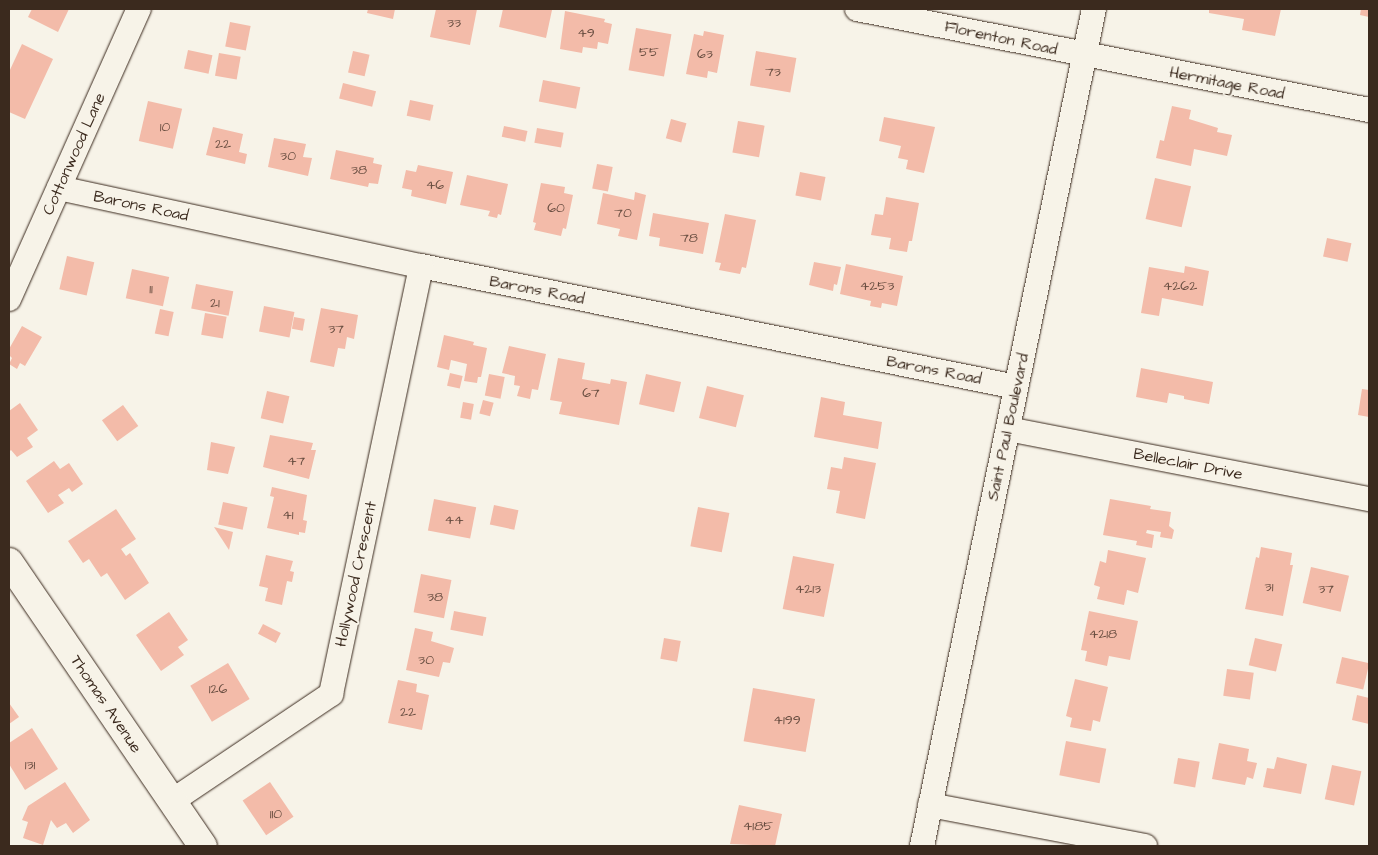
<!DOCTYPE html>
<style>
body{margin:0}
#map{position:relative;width:1378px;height:855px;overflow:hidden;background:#f7f3e8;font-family:"Architects Daughter",sans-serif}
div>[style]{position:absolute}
.building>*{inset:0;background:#f3bba9;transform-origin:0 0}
.roads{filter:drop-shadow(0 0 1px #3b2a1e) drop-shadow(0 0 1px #3b2a1e)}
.minor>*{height:24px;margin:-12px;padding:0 12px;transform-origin:12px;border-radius:12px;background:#f7f3e8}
.major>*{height:28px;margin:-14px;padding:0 14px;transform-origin:14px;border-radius:14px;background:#f7f3e8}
span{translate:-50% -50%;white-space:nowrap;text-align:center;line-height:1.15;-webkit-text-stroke:4px #f7f3e8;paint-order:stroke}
.number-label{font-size:14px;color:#694e41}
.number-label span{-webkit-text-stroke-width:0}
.street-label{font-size:16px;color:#3b2a1e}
.frame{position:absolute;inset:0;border:10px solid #3b2a1e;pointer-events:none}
</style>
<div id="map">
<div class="building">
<div style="clip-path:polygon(32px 9px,69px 9px,58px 32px,28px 17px)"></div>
<div style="clip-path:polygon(368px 9px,395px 9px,393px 19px,367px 13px)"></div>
<div style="clip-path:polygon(436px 9px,477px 9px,470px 45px,430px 37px)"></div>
<div style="clip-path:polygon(503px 9px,552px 10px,546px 38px,499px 27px)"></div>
<div style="clip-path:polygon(1209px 9px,1281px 9px,1275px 36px,1242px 30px,1244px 19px,1209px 13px)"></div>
<div style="clip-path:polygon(1361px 9px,1369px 9px,1369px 17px,1360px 15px)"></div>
<div style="clip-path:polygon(565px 11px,605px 19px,604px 22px,612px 24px,608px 44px,598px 42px,597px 49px,583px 47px,582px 53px,560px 49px)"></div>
<div style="left:230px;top:22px;width:21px;height:25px;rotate:11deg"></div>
<div style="left:636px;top:28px;width:36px;height:43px;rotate:10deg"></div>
<div style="clip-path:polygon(704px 31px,724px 35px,717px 73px,708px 71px,707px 78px,686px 74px,694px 34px,703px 36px)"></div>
<div style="clip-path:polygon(22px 44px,53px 59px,25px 119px,9px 112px,9px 72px)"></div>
<div style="left:188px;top:50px;width:25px;height:19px;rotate:12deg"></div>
<div style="left:353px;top:51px;width:17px;height:22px;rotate:13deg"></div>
<div style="left:756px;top:51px;width:41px;height:35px;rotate:10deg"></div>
<div style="left:219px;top:53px;width:22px;height:23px;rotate:10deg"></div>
<div style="left:543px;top:80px;width:38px;height:22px;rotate:11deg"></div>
<div style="left:343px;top:83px;width:34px;height:16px;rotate:14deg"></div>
<div style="left:410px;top:100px;width:24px;height:16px;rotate:12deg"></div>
<div style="left:148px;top:101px;width:35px;height:41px;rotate:13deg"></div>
<div style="clip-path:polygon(1172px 106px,1191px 110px,1189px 119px,1218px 128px,1217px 132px,1232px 135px,1227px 156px,1194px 149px,1191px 166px,1156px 158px,1160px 140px,1164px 141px)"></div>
<div style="clip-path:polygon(884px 117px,935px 127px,924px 173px,906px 169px,908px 160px,898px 158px,901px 146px,879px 141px)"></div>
<div style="left:671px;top:119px;width:16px;height:20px;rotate:15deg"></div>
<div style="left:738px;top:121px;width:27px;height:32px;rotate:10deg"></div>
<div style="left:504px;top:126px;width:24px;height:11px;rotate:12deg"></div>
<div style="clip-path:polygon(213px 127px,243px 134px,239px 152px,247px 154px,245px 164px,206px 155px)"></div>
<div style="left:537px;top:128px;width:27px;height:15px;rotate:10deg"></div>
<div style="clip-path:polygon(274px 138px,306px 144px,303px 157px,312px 158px,308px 176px,268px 167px)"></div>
<div style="clip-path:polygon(336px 150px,374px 158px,373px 163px,382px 165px,378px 184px,369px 183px,368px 187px,330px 179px)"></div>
<div style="left:597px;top:164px;width:16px;height:25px;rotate:11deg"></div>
<div style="clip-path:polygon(418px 165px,453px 172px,446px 204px,411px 196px,412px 190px,402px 188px,406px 170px,416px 172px)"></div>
<div style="left:800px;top:172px;width:26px;height:24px;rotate:11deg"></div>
<div style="clip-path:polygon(467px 175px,508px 184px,501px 215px,498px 214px,497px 218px,488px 216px,490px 211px,460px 205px)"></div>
<div style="left:1155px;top:178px;width:37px;height:42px;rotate:13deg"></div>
<div style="clip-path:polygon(541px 183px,565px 187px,564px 193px,573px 195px,566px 229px,563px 228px,561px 236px,534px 230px,536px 223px,533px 222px)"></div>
<div style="clip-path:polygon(635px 192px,646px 195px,637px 240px,618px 236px,620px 229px,597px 224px,603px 193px,634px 200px)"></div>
<div style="clip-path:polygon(886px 197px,919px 203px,912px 241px,909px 241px,907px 252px,889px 249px,891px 238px,871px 235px,875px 214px,883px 215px)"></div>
<div style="clip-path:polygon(653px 213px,709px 223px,703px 254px,659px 246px,660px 238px,649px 236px)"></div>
<div style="clip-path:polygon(725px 214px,756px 220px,746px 268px,742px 267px,740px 274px,719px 270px,721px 263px,715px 262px)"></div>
<div style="left:1327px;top:238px;width:25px;height:19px;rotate:12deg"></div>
<div style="left:67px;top:256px;width:28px;height:34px;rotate:13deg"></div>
<div style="clip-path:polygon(814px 262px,841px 267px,837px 285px,834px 284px,833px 291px,809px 285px)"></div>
<div style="clip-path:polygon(846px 264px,903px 276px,897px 306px,882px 303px,881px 308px,870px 306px,871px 301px,840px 294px)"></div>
<div style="clip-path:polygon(1185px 266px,1209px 271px,1203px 306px,1162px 298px,1159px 316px,1141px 313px,1149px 267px,1184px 273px)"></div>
<div style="left:132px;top:269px;width:38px;height:30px;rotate:12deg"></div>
<div style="left:196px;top:284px;width:38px;height:25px;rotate:11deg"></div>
<div style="left:264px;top:306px;width:31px;height:26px;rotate:11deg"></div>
<div style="clip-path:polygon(321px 308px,358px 315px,354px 339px,347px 337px,345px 349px,338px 348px,334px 367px,310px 362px)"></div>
<div style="left:160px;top:309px;width:14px;height:25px;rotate:12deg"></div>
<div style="left:205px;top:313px;width:22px;height:22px;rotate:10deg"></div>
<div style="left:294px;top:317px;width:11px;height:12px;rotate:10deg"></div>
<div style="clip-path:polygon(22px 326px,42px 337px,25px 366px,20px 363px,17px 369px,9px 364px,12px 358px,9px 355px,9px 349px)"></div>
<div style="clip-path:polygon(444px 335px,474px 342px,473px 345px,487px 348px,481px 377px,478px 377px,477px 383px,464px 381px,467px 364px,451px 360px,449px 370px,437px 367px)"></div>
<div style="clip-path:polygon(509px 346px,546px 354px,538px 390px,532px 389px,530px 399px,517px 396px,520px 386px,514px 385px,515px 376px,502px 373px)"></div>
<div style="clip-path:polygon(558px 358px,585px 363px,582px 379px,610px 384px,611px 379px,627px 382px,619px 425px,559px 414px,562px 402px,550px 400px)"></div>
<div style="clip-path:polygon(1141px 368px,1213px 382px,1209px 404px,1184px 399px,1184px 396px,1169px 393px,1167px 403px,1136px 397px)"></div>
<div style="left:450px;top:373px;width:13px;height:13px;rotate:13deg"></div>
<div style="left:489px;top:374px;width:16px;height:22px;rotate:11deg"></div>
<div style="left:646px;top:374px;width:36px;height:31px;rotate:13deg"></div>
<div style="left:707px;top:386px;width:38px;height:33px;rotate:14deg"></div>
<div style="clip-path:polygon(1362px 389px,1369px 390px,1369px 417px,1358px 415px)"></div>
<div style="left:267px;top:391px;width:23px;height:28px;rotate:13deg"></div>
<div style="clip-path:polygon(821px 397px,845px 402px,843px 415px,882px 422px,878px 449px,814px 437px)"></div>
<div style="left:483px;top:400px;width:11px;height:14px;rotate:15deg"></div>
<div style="left:463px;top:402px;width:11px;height:16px;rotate:10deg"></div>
<div style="clip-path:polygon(20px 403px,38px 430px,27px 438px,33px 447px,17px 457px,11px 450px,9px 452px,9px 411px)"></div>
<div style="left:123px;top:405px;width:26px;height:26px;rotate:54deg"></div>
<div style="clip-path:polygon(270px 435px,313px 443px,311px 450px,316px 450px,309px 479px,263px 467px)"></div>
<div style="clip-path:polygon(211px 442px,235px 447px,228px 474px,207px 470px)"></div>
<div style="clip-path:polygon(844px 457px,876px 463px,865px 519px,836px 513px,840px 491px,827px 489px,831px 467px,842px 469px)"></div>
<div style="clip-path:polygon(54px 461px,60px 469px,69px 463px,83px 484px,72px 492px,69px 488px,58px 495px,64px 503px,48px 513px,26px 481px)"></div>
<div style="clip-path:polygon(272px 487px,307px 495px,303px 520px,307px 521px,305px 533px,299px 532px,299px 535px,267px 528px,274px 497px,270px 496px)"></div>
<div style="left:434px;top:499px;width:43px;height:32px;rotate:11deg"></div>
<div style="clip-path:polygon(1110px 499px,1151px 506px,1150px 509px,1171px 512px,1169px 526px,1174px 530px,1172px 539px,1160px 537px,1161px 532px,1147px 530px,1146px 533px,1154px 535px,1152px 548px,1136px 545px,1137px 541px,1103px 535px)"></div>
<div style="left:223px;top:502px;width:25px;height:23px;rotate:12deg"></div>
<div style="left:494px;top:505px;width:25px;height:20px;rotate:12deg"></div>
<div style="left:698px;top:507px;width:32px;height:40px;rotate:11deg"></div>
<div style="clip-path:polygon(116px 509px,136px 539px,121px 549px,126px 556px,130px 553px,149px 583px,125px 600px,107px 573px,101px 577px,89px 559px,83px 563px,68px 541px)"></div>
<div style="clip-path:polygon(214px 527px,233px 532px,229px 550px)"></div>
<div style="clip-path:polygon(1261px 547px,1292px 553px,1290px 565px,1293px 565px,1283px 616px,1245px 609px,1256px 557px,1259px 558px)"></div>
<div style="clip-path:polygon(1108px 550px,1146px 558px,1138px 593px,1127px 590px,1124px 605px,1097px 599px,1100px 587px,1094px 585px,1100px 561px,1106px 563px)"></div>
<div style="clip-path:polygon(266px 555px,293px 561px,290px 571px,294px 572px,292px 582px,287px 581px,282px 605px,265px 601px,268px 588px,259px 586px)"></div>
<div style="left:793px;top:556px;width:42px;height:54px;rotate:11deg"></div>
<div style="left:1311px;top:567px;width:39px;height:37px;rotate:13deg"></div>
<div style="left:421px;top:574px;width:31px;height:39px;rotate:11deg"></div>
<div style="left:454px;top:611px;width:33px;height:19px;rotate:11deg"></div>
<div style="clip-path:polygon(1089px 611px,1138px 621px,1130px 660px,1109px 656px,1107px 666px,1085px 661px,1087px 651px,1081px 650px)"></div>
<div style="clip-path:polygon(169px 612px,188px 640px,178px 647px,184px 655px,161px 671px,136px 635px)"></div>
<div style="left:263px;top:624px;width:20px;height:11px;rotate:27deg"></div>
<div style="clip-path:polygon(415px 628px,433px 632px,431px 641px,454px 648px,450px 663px,443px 662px,439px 677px,406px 670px)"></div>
<div style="left:664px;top:638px;width:17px;height:21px;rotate:10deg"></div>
<div style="left:1255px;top:638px;width:28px;height:28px;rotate:13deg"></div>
<div style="left:1342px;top:657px;width:28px;height:27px;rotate:13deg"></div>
<div style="left:228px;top:663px;width:42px;height:44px;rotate:59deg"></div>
<div style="left:1227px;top:669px;width:27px;height:27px;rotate:8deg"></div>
<div style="clip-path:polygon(1075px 679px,1108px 687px,1100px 722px,1093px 720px,1091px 731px,1070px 727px,1072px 718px,1066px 716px)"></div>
<div style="clip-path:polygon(398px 680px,417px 684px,416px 692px,429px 695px,422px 730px,388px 723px)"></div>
<div style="left:753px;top:688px;width:63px;height:54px;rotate:10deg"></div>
<div style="clip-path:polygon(1357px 695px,1369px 698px,1369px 724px,1352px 720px)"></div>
<div style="clip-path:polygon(9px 703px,19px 717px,9px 724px)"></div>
<div style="clip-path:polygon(32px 728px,58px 769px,25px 790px,9px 764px,9px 743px)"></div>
<div style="left:1066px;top:741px;width:41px;height:35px;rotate:11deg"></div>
<div style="clip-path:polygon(1219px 743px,1249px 749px,1247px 761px,1257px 763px,1253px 779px,1247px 777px,1245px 785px,1212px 779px)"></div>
<div style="clip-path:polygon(1277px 757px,1307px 764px,1301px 794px,1263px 787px,1267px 768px,1274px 769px)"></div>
<div style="left:1178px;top:758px;width:22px;height:26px;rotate:10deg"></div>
<div style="left:1332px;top:765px;width:30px;height:35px;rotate:12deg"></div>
<div style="clip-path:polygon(65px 782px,90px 820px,73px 833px,66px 823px,57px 828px,51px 820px,43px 845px,23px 838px,28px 822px,22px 820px,28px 806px)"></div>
<div style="left:270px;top:782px;width:42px;height:33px;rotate:56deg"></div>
<div style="clip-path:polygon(739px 805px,782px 814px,775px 846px,730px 844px)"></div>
</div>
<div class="roads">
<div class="minor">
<div style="left:857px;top:9px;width:522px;rotate:11.16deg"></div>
<div style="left:59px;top:188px;width:370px;rotate:12.2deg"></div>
<div style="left:421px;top:266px;width:607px;rotate:11.49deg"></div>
<div style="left:9px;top:299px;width:318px;rotate:-65.9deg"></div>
<div style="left:1008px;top:429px;width:368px;rotate:11deg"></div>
<div style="left:172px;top:801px;width:192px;rotate:-33.9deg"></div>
<div style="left:331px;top:694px;width:437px;rotate:-78.1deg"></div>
<div style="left:930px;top:805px;width:219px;rotate:10.8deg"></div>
<div style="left:922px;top:846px;width:854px;rotate:-78.39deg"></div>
</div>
<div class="major">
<div style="left:9px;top:562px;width:344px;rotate:55.7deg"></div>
</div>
</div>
<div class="number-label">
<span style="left:454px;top:23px">33</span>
<span style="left:586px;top:33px">49</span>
<span style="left:649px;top:52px">55</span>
<span style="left:705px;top:54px">63</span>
<span style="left:773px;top:72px">73</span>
<span style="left:165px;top:127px">10</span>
<span style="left:223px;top:144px">22</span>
<span style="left:288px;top:156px">30</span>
<span style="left:359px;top:170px">38</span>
<span style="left:435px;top:185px">46</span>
<span style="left:556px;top:208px">60</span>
<span style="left:623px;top:213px">70</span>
<span style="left:689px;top:238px">78</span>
<span style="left:877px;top:286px">4253</span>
<span style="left:1180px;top:286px">4262</span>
<span style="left:151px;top:289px">11</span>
<span style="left:215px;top:303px">21</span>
<span style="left:336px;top:329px">37</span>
<span style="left:591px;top:393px">67</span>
<span style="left:296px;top:461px">47</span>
<span style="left:288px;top:515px">41</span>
<span style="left:454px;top:520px">44</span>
<span style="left:1269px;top:587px">31</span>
<span style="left:808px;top:589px">4213</span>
<span style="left:1326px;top:589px">37</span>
<span style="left:435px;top:597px">38</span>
<span style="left:1103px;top:634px">4218</span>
<span style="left:426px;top:660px">30</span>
<span style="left:218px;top:689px">126</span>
<span style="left:408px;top:712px">22</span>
<span style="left:787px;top:720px">4199</span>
<span style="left:30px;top:765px">131</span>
<span style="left:276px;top:814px">110</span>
<span style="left:758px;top:826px">4185</span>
</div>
<div class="street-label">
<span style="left:1001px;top:38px;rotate:12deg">Florenton Road</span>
<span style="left:1227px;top:83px;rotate:11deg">Hermitage Road</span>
<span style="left:74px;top:154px;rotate:-66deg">Cottonwood Lane</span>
<span style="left:141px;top:206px;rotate:12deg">Barons Road</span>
<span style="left:537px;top:290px;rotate:11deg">Barons Road</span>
<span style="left:934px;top:370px;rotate:11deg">Barons Road</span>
<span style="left:1008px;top:427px;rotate:-78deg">Saint Paul Boulevard</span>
<span style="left:1188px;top:464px;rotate:11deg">Belleclair Drive</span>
<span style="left:356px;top:574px;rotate:-78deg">Hollywood Crescent</span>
<span style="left:106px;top:704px;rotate:56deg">Thomas Avenue</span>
</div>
<div class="frame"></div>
</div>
